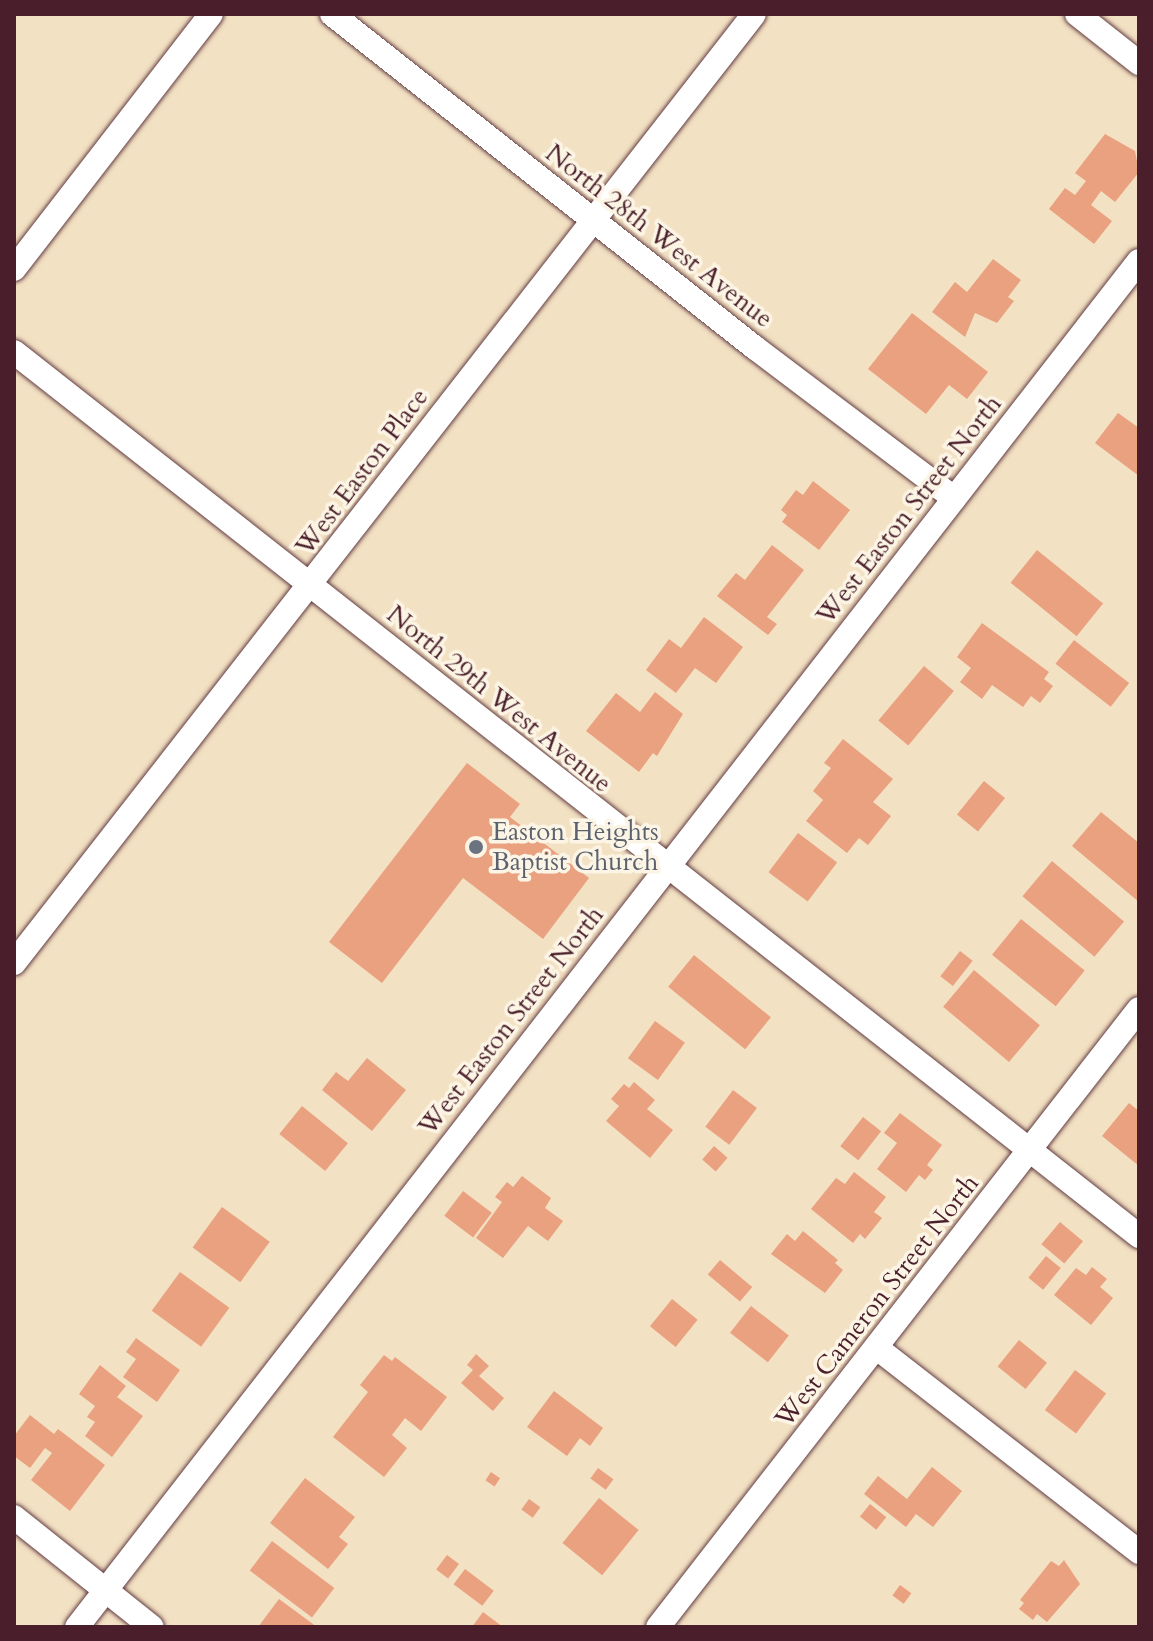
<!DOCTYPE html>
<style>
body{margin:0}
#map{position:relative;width:1153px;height:1641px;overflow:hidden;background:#f3e1c3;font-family:Cardo,serif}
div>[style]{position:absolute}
.building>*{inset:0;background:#e9a180;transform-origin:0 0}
.roads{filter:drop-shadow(0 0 2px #633c42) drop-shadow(0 0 2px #633c42)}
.minor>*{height:24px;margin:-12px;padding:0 12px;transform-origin:12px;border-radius:12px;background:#fff}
.dots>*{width:22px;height:22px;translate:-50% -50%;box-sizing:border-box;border:4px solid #fcf5e5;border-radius:50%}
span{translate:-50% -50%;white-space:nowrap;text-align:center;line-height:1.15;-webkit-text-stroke:7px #fcf5e5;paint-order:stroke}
.street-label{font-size:26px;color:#4a1f2b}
.worship-label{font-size:26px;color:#5b616d}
.left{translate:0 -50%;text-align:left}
.frame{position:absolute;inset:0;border:16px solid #4a1f2b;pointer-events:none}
</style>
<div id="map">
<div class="building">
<div style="clip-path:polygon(1105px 134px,1135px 151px,1139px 172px,1115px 202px,1101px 191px,1091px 205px,1112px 221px,1094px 244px,1049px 209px,1065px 188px,1075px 195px,1086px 181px,1075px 173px)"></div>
<div style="clip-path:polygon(993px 259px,1021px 280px,1008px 297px,1014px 301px,997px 323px,975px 313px,965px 337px,932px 312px,955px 282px,967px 292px)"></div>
<div style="clip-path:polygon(912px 313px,988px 372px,967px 399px,949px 385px,926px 414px,868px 369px)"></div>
<div style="clip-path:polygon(1118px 413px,1139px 428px,1139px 476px,1095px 443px)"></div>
<div style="clip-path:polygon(813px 481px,850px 510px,819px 550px,782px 522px,787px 515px,781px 510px,796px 490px,803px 495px)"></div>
<div style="clip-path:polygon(772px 545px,804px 570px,767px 617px,777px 624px,768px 635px,717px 596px,736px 573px,745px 580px)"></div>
<div style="left:1037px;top:550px;width:85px;height:42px;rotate:39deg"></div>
<div style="clip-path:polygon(704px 617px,743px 647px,716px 683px,695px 668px,676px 693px,646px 670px,669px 639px,681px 648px)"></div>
<div style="clip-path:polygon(982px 623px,1049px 672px,1044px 679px,1053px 686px,1040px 703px,1031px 696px,1023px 707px,992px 685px,982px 699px,960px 682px,971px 668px,957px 657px)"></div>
<div style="left:1074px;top:640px;width:70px;height:30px;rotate:38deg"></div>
<div style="left:924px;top:666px;width:39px;height:71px;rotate:40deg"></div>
<div style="clip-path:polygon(655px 692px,683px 714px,657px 756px,653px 753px,639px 772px,586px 731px,616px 693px,640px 712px)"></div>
<div style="clip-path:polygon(843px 739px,893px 779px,873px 802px,891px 816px,868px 845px,859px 838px,847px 853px,806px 821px,823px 800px,813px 791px,831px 768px,824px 763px)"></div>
<div style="clip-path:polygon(467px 763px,520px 804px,510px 817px,589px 878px,543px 939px,463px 878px,382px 983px,329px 942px)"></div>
<div style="left:984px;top:781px;width:27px;height:43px;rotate:39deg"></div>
<div style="clip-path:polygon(1101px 812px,1139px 843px,1139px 902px,1072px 846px)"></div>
<div style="left:798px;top:833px;width:49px;height:49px;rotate:37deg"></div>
<div style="left:1052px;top:861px;width:94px;height:46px;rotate:40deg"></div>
<div style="left:1021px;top:919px;width:82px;height:46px;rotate:39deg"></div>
<div style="left:960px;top:951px;width:16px;height:32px;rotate:38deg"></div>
<div style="left:694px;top:955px;width:99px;height:41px;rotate:39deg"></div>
<div style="left:974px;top:970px;width:86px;height:48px;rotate:40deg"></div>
<div style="left:655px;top:1021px;width:37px;height:46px;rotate:36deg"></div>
<div style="clip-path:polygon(367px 1058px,406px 1090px,372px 1131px,322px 1090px,336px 1072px,348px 1081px)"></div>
<div style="clip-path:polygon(634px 1082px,655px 1100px,647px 1109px,673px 1130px,650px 1158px,606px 1121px,619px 1106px,611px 1099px,624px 1084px,629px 1088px)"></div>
<div style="left:733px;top:1090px;width:30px;height:46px;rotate:37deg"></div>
<div style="clip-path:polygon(1129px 1103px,1139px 1111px,1139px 1166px,1102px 1136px)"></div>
<div style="left:302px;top:1106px;width:59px;height:36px;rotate:39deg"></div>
<div style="clip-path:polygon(900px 1113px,942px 1145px,927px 1165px,933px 1170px,925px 1180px,919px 1175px,906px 1192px,877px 1169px,897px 1143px,884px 1133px)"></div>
<div style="left:863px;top:1117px;width:23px;height:37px;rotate:38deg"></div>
<div style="left:714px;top:1146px;width:18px;height:18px;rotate:41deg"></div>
<div style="clip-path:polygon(854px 1172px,886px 1197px,874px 1212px,882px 1218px,865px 1239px,860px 1234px,853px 1243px,811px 1209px,836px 1178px,845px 1184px)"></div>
<div style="clip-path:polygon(522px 1176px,551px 1198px,545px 1208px,563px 1221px,548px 1241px,528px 1226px,503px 1258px,476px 1238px,502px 1202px,495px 1197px,507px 1182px,513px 1187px)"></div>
<div style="left:463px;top:1191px;width:36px;height:31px;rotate:37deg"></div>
<div style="left:222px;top:1207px;width:59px;height:50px;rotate:36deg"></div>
<div style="left:1060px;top:1222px;width:30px;height:29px;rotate:40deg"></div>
<div style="clip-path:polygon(803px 1231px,838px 1260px,835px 1263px,843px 1270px,825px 1293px,771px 1254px,787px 1234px,795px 1241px)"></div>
<div style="left:1046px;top:1256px;width:19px;height:28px;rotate:39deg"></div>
<div style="left:720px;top:1260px;width:42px;height:19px;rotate:40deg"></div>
<div style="clip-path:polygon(1092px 1267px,1107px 1279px,1100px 1287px,1113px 1298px,1091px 1325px,1054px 1295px,1076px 1268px,1086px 1275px)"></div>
<div style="left:180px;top:1272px;width:61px;height:48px;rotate:36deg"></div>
<div style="left:672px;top:1299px;width:33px;height:35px;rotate:39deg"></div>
<div style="left:751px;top:1306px;width:48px;height:34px;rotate:38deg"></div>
<div style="clip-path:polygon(136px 1338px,180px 1370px,157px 1402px,123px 1377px,136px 1359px,126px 1352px)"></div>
<div style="left:1019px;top:1340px;width:36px;height:34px;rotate:39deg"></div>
<div style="clip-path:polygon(476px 1354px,489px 1366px,479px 1376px,504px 1398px,493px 1411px,461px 1383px,473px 1370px,467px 1365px)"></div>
<div style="clip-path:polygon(384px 1355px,392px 1361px,395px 1357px,447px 1397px,421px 1431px,405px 1418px,392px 1435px,407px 1448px,384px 1477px,333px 1437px,368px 1392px,360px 1385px)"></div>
<div style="clip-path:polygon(100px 1365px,126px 1386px,117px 1397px,143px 1416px,112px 1457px,85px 1436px,95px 1422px,87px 1417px,95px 1406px,79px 1394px)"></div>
<div style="left:1075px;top:1370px;width:39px;height:50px;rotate:37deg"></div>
<div style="clip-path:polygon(554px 1391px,603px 1428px,590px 1446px,580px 1438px,567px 1456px,527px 1427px)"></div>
<div style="clip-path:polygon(30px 1415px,54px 1434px,58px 1429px,105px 1465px,70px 1511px,31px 1480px,52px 1453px,45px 1448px,30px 1468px,14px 1456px,14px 1436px)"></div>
<div style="clip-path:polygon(932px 1467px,962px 1491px,933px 1527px,916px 1514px,906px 1527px,864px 1494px,878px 1476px,907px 1499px)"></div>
<div style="left:598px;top:1468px;width:19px;height:13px;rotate:36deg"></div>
<div style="left:491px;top:1472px;width:11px;height:10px;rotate:34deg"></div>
<div style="clip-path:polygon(305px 1478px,355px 1517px,339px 1537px,348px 1544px,328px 1569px,270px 1523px)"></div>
<div style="left:599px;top:1498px;width:51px;height:58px;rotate:39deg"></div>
<div style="left:529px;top:1499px;width:14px;height:13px;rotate:36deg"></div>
<div style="left:870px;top:1504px;width:21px;height:16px;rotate:39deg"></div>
<div style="left:272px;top:1541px;width:78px;height:37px;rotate:37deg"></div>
<div style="left:447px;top:1555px;width:15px;height:18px;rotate:37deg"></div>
<div style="clip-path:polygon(1064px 1560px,1080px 1584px,1047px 1622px,1037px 1614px,1033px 1620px,1019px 1609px,1024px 1603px,1020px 1600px,1051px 1561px,1059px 1566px)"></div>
<div style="left:465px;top:1569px;width:36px;height:19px;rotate:37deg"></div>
<div style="left:900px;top:1585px;width:14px;height:13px;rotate:36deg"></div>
<div style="clip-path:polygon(279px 1599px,317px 1627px,258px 1627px)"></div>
<div style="clip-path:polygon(483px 1612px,503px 1627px,472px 1627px)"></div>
</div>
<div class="roads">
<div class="minor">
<div style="left:332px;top:14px;width:538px;rotate:38.28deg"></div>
<div style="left:754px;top:347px;width:251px;rotate:37.1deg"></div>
<div style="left:1077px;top:14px;width:79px;rotate:38.3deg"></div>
<div style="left:14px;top:269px;width:322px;rotate:-52.3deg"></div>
<div style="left:14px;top:352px;width:1431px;rotate:38.16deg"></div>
<div style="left:14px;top:963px;width:1203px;rotate:-52.05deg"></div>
<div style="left:877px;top:1348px;width:332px;rotate:37.9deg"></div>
<div style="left:14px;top:1517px;width:176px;rotate:38.6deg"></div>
<div style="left:77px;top:1627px;width:1730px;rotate:-52.14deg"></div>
<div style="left:658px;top:1627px;width:783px;rotate:-52.11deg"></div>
</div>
</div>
<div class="dots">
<div style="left:476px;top:847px;background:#6b7280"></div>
</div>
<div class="street-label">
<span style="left:659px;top:236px;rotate:38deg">North 28th West Avenue</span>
<span style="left:362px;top:472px;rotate:-53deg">West Easton Place</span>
<span style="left:909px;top:510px;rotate:-52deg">West Easton Street North</span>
<span style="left:499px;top:699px;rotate:39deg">North 29th West Avenue</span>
<span style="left:511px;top:1021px;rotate:-52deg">West Easton Street North</span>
<span style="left:877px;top:1301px;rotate:-52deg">West Cameron Street North</span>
</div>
<div class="worship-label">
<span class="left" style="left:492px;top:847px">Easton Heights<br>Baptist Church</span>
</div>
<div class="frame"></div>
</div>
